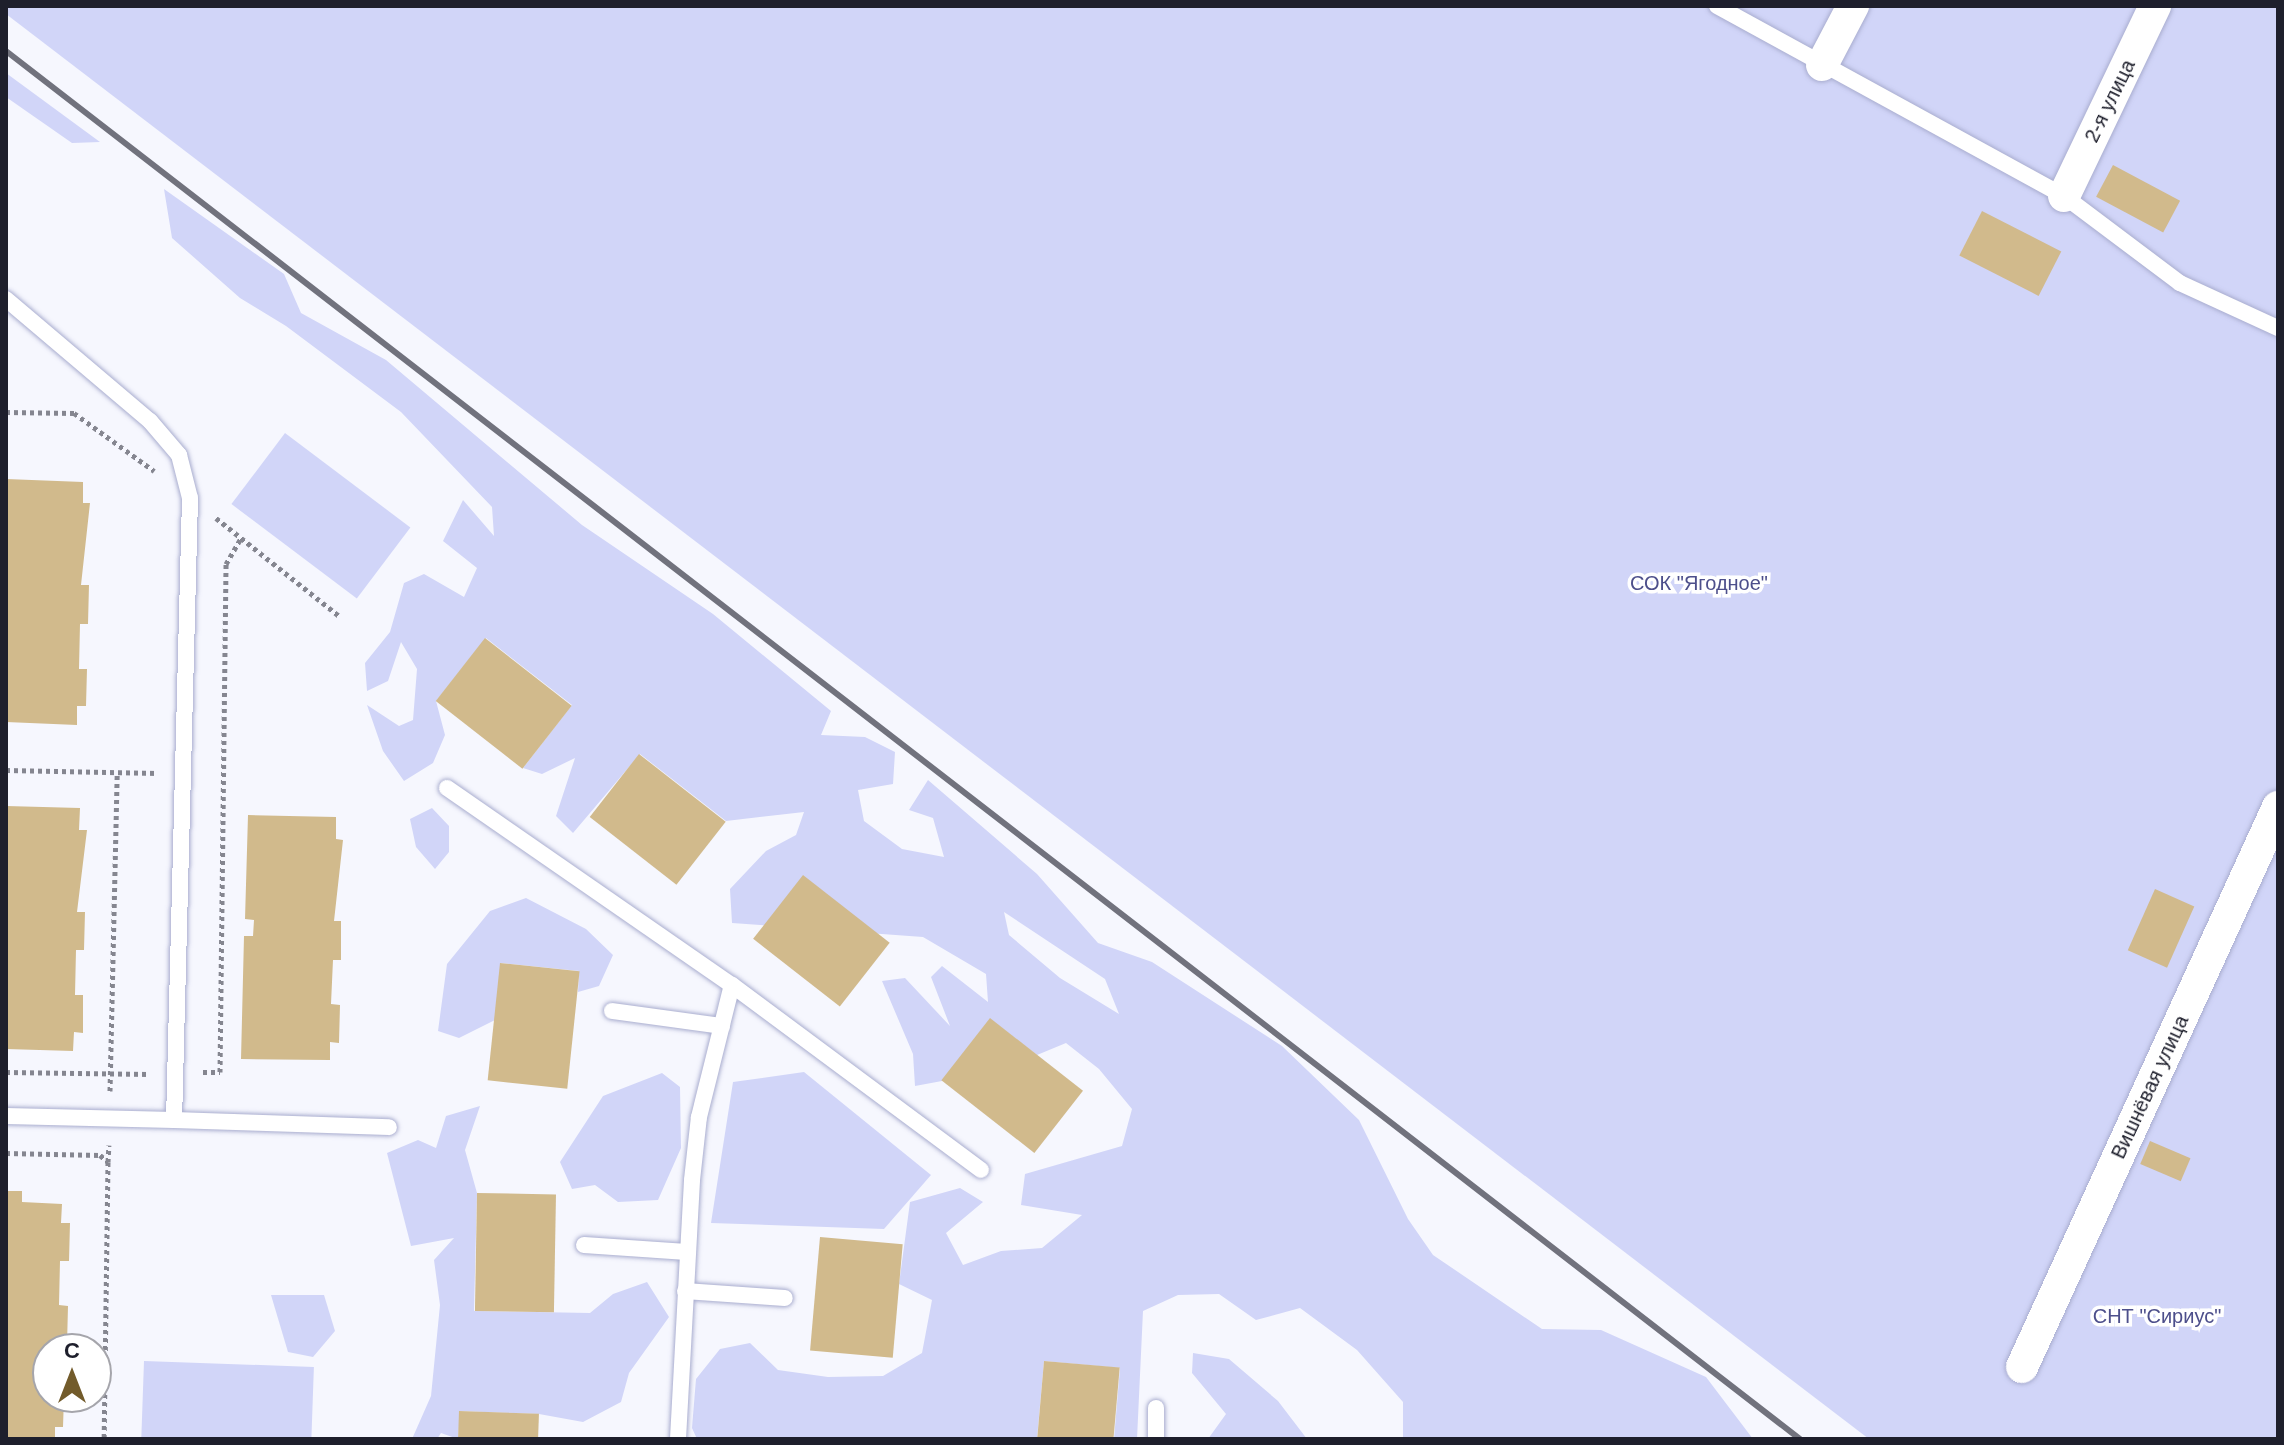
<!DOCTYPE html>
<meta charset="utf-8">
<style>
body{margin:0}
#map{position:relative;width:2284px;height:1445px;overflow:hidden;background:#f6f7fe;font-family:Arial,sans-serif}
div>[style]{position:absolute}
.green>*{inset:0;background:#d1d5f8;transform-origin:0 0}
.building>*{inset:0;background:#d1ba8c;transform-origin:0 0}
.path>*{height:5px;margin-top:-2.5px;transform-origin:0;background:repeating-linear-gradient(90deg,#858690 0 4px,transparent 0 8px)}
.roads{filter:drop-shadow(0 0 2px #a9adcf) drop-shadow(0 0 2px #a9adcf)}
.lane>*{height:16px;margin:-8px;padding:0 8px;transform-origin:8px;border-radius:8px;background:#fff}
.street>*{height:32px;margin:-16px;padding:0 16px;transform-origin:16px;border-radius:16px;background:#fff}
.rail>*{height:6px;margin:-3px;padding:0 3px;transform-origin:3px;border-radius:3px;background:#71727d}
span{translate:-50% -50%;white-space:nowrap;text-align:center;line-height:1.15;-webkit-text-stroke:7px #fff;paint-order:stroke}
.street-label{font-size:20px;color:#1e1f2c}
.park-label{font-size:20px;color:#4d4f8b}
.frame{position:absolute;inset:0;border:8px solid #1e1f2c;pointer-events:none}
.north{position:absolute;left:32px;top:1333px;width:80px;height:80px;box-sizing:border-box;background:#fff;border:2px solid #a5a5ab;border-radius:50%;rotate:0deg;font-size:22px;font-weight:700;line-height:32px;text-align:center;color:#1e1f2c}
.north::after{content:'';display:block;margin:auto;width:28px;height:36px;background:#725b2b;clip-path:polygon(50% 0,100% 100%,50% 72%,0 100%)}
</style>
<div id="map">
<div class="green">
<div style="clip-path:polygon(6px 6px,2278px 6px,2278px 1439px,1869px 1439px,6px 14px)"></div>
<div style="clip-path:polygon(6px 73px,100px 142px,72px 143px,6px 97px)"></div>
<div style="clip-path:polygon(evenodd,164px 189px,284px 274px,301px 313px,386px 360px,582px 525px,713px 614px,831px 711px,821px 735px,865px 737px,895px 752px,893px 784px,858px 790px,864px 821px,902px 849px,944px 857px,933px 818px,909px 810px,928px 780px,1037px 874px,1098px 943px,1152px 962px,1282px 1046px,1359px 1120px,1408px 1219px,1433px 1255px,1542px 1329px,1601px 1330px,1706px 1377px,1753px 1439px,1403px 1439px,1403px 1402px,1357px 1350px,1300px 1308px,1256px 1320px,1219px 1294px,1178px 1295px,1143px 1311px,1137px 1439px,1114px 1439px,1120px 1368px,1044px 1361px,1037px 1439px,697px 1439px,692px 1428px,696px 1379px,720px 1349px,750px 1343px,778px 1370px,828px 1377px,883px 1376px,922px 1353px,932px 1300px,899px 1284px,910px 1202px,960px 1188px,983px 1202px,946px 1233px,963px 1265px,1001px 1251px,1042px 1248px,1082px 1215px,1021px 1205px,1025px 1174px,1122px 1146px,1132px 1109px,1099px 1069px,1066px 1043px,1037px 1055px,990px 1019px,942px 1081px,915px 1086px,913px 1054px,882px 981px,905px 978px,950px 1026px,931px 977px,942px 966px,988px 1002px,986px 974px,923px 937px,732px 923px,730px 889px,766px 851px,796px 835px,804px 812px,726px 821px,640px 754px,573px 833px,556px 816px,575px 758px,542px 774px,523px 768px,572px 705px,486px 638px,436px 701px,445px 735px,433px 763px,404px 781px,383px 751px,367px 705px,399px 726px,413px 720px,417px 669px,401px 642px,388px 681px,367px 691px,365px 663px,390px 632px,404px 583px,424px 574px,464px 597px,477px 568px,443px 541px,463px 500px,494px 536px,492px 507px,401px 412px,286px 326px,240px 298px,172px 238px,164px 189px,1004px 912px,1105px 979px,1119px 1014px,1060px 978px,1009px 935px,1004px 912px)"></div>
<div style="left:285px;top:433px;width:157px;height:89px;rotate:37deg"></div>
<div style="clip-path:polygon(432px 808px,449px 826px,449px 852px,435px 869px,416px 847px,410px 819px)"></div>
<div style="clip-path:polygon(526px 898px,586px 929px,613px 955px,599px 986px,578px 992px,579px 971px,501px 963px,495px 1020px,459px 1038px,438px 1031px,447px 964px,490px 911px)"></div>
<div style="clip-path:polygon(804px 1072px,931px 1175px,884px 1229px,711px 1223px,733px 1082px)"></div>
<div style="clip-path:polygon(662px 1073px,680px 1087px,681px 1148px,658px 1200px,618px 1202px,595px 1185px,572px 1189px,560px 1162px,603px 1096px)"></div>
<div style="clip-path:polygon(480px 1106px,465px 1150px,477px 1193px,474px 1311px,590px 1313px,613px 1294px,647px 1282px,669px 1317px,629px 1373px,621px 1402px,583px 1422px,539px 1414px,460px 1411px,458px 1439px,441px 1433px,437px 1439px,412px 1439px,431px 1396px,440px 1305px,434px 1260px,454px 1238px,411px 1246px,387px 1153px,418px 1140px,436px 1148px,446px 1116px)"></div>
<div style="clip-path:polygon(271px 1295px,324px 1295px,335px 1331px,313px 1357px,288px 1352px)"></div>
<div style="clip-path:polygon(1193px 1353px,1229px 1359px,1278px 1401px,1307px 1439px,1208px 1439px,1226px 1414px,1192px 1373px)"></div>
<div style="left:144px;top:1361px;width:170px;height:78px;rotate:2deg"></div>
</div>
<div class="building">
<div style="left:2113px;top:165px;width:76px;height:36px;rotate:28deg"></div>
<div style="left:1982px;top:211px;width:89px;height:50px;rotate:27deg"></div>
<div style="clip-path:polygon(6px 479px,83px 482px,83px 503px,90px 503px,81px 585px,89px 585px,88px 624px,80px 624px,79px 669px,87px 669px,86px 706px,77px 706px,77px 725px,6px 722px)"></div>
<div style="left:485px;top:638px;width:110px;height:80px;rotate:38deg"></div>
<div style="left:639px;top:754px;width:110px;height:80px;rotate:38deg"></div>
<div style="clip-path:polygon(6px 806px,80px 808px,79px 830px,87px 830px,77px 912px,85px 912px,84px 950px,76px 950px,75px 995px,83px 995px,83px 1033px,74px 1032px,73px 1051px,6px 1049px)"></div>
<div style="clip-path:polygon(248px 815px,336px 817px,336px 839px,343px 840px,334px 921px,341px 921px,341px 960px,333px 960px,331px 1004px,340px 1005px,339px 1043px,330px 1042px,330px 1060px,241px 1059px,244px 936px,253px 936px,254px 920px,245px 919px)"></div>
<div style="left:803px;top:875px;width:110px;height:81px;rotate:38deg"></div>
<div style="left:2155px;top:889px;width:43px;height:67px;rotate:24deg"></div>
<div style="left:500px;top:963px;width:80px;height:118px;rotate:6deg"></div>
<div style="left:990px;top:1018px;width:118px;height:79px;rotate:38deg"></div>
<div style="left:2150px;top:1141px;width:44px;height:25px;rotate:23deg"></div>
<div style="clip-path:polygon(6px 1191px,22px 1191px,22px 1202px,62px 1204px,61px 1223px,70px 1223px,69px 1261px,60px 1261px,59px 1305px,68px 1306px,67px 1345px,48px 1349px,48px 1397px,64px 1397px,63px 1427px,55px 1427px,55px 1439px,6px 1439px)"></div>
<div style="left:477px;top:1193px;width:79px;height:118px;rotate:1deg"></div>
<div style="left:820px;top:1237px;width:83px;height:114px;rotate:5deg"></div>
<div style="left:1044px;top:1361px;width:76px;height:78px;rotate:5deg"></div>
<div style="left:459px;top:1411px;width:80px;height:28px;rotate:2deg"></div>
</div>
<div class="path">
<div style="left:6px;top:412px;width:68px;rotate:0.8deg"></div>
<div style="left:74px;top:413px;width:99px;rotate:35.9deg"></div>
<div style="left:216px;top:518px;width:157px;rotate:38.5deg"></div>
<div style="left:6px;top:770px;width:152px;rotate:1.1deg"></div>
<div style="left:6px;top:1072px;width:143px;rotate:0.8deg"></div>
<div style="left:203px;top:1072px;width:17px"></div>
<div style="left:220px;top:1072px;width:508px;rotate:-89.32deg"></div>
<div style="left:226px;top:564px;width:30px;rotate:-60deg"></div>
<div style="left:110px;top:1091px;width:319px;rotate:-88.7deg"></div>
<div style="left:6px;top:1153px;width:94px;rotate:1.2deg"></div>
<div style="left:100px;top:1155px;width:11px;rotate:41deg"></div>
<div style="left:108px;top:1162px;width:277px;rotate:90.8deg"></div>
<div style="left:108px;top:1162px;width:17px;rotate:-87deg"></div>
</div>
<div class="roads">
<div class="lane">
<div style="left:1717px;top:6px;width:396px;rotate:28.7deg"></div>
<div style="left:2064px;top:196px;width:145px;rotate:36.9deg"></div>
<div style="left:2180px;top:283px;width:108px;rotate:24.7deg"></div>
<div style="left:6px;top:299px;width:189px;rotate:40.3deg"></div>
<div style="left:150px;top:421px;width:45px;rotate:49.5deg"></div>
<div style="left:179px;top:455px;width:44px;rotate:75.7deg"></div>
<div style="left:190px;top:498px;width:622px;rotate:91.47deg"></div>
<div style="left:174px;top:1120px;width:168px;rotate:-178.6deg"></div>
<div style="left:447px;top:788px;width:346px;rotate:34.7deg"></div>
<div style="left:732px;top:985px;width:310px;rotate:36.6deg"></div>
<div style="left:612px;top:1011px;width:111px;rotate:7.8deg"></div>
<div style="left:174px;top:1120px;width:215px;rotate:1.9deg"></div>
<div style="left:584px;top:1245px;width:103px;rotate:3.9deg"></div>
<div style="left:685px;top:1291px;width:100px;rotate:4deg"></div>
<div style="left:1156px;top:1408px;width:31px;rotate:90deg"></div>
<div style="left:678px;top:1439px;width:259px;rotate:-86.9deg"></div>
<div style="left:692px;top:1180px;width:63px;rotate:-83.7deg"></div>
<div style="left:699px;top:1117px;width:136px;rotate:-76deg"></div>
</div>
<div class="street">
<div style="left:1822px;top:65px;width:67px;rotate:-62.3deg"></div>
<div style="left:2064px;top:196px;width:211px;rotate:-64.4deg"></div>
<div style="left:2022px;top:1367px;width:616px;rotate:-65.43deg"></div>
</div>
</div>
<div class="rail">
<div style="left:6px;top:51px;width:2268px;rotate:37.73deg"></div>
</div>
<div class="street-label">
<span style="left:2110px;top:101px;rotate:-64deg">2-я улица</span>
<span style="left:2150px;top:1087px;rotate:-65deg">Вишнёвая улица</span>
</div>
<div class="park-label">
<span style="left:1699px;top:583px">СОК "Ягодное"</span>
<span style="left:2157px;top:1316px">СНТ "Сириус"</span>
</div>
<div class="frame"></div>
<div class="north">С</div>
</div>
